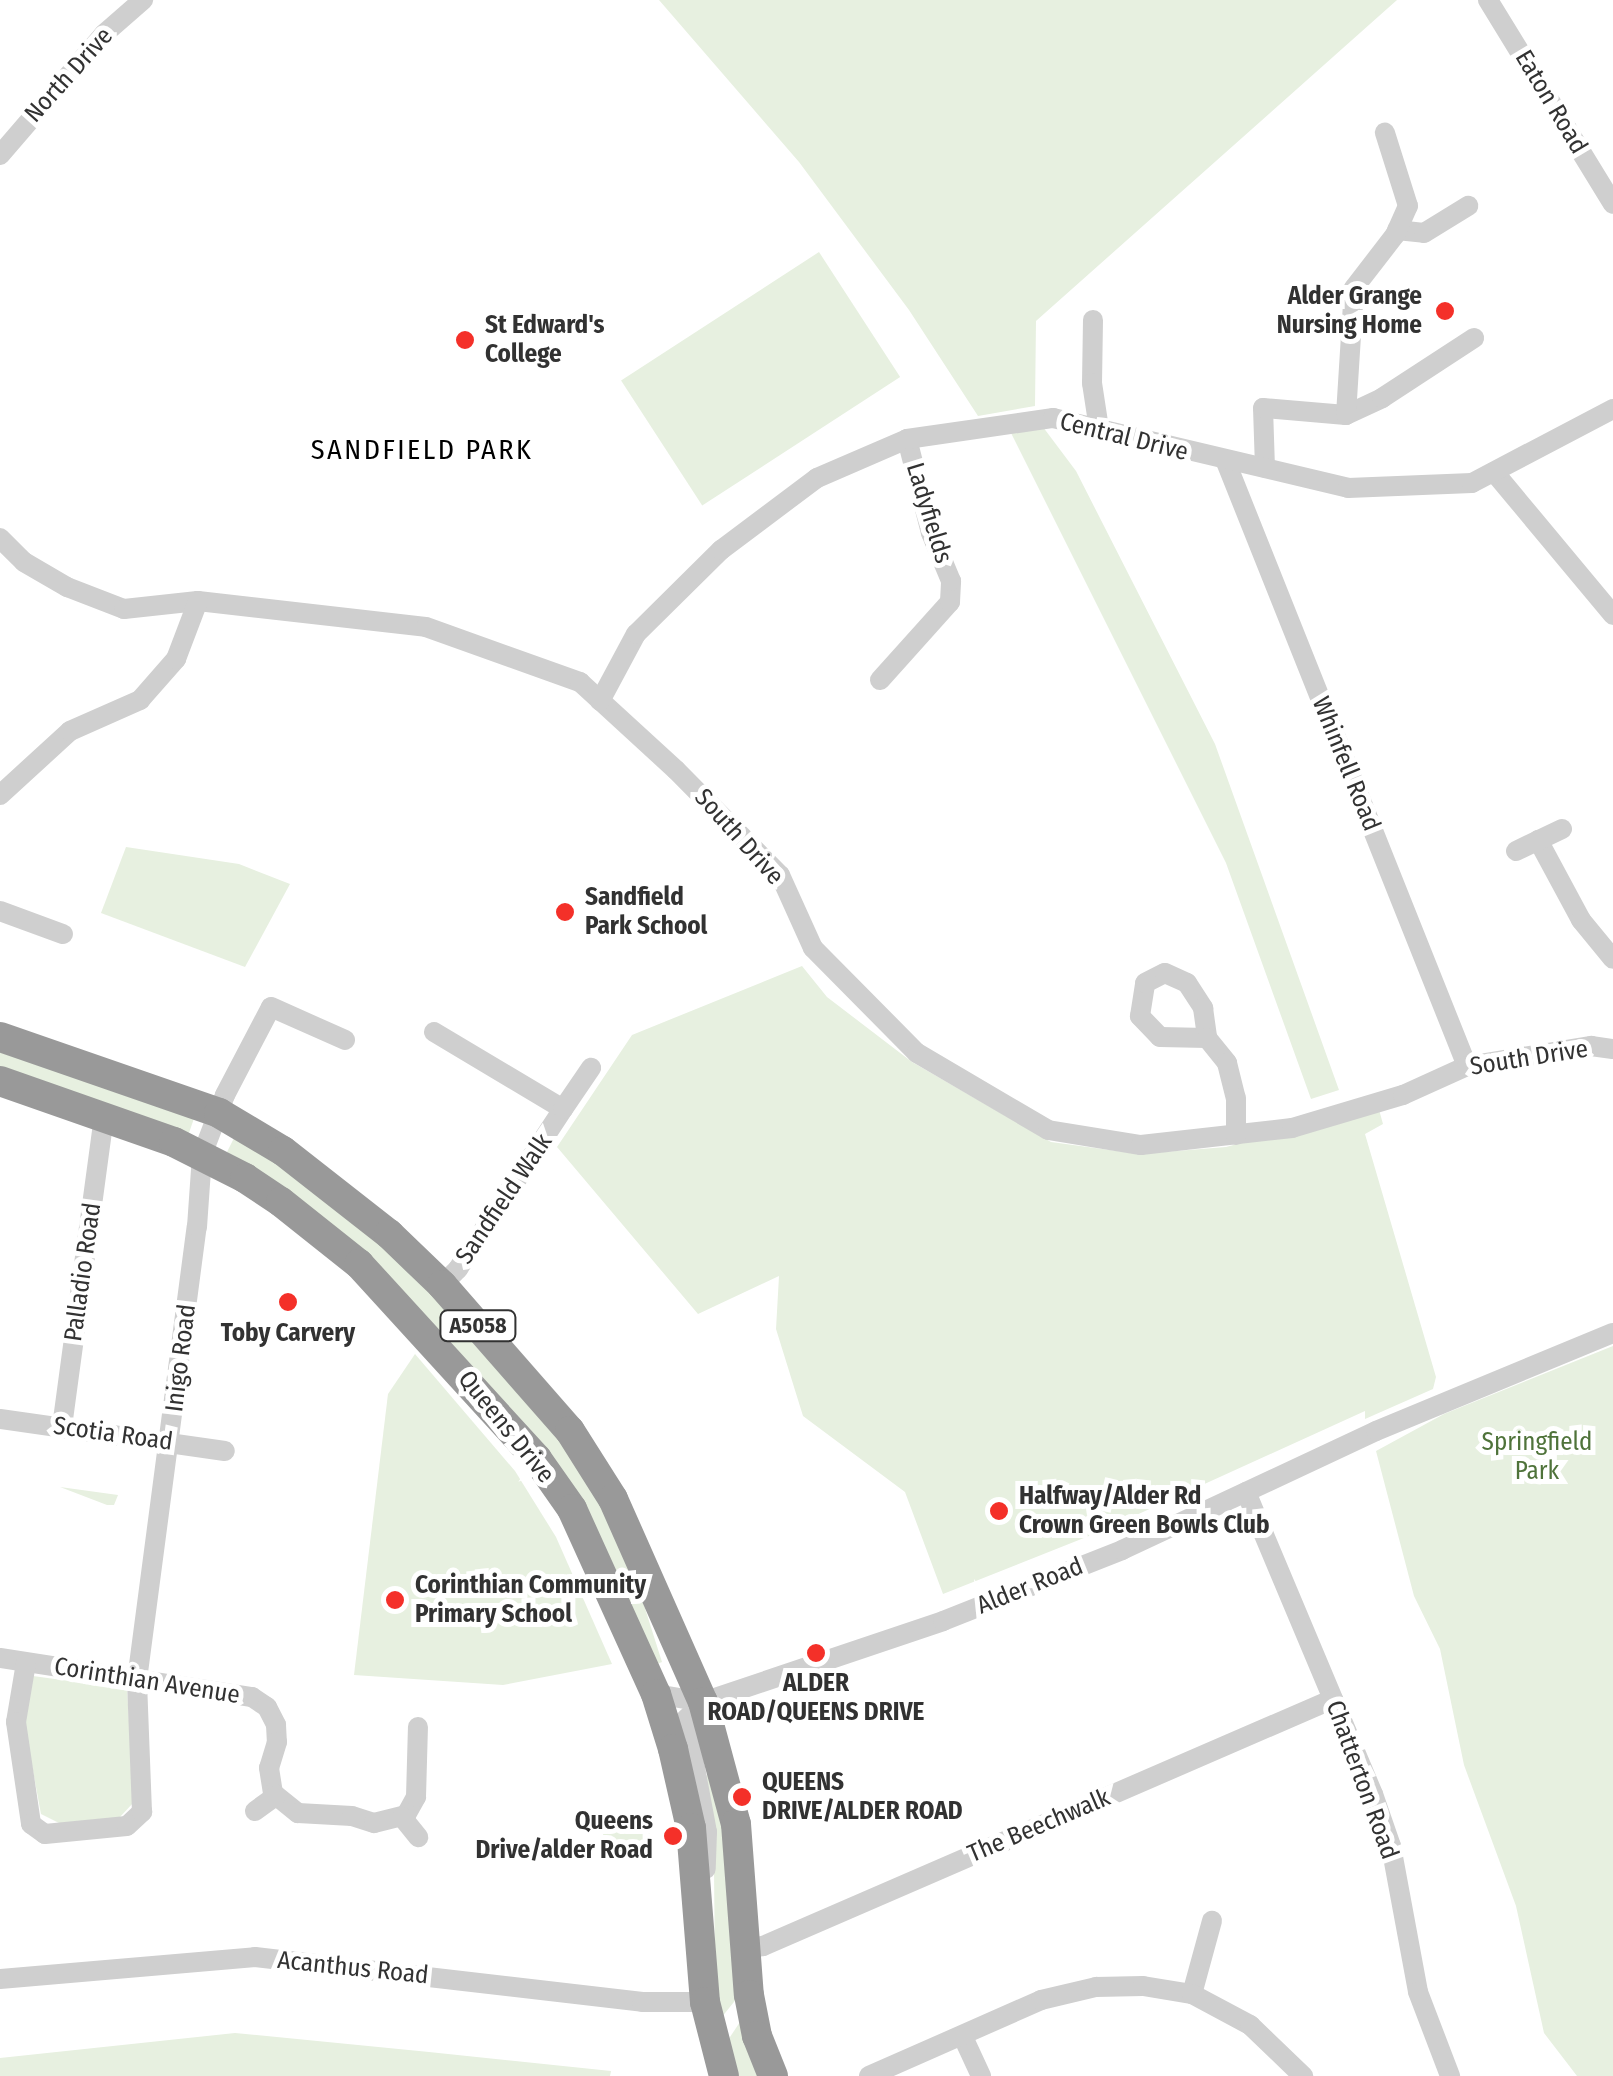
<!DOCTYPE html>
<style>
body{margin:0}
#map{position:relative;width:1613px;height:2076px;overflow:hidden;background:#fff;font-family:"Fira Sans Condensed",sans-serif}
div>[style]{position:absolute}
.green>*{inset:0;background:#e7f0e0;transform-origin:0 0}
.minor>*{height:20px;margin:-10px;padding:0 10px;transform-origin:10px;border-radius:10px;background:#cfcfcf}
.highway>*{height:30px;margin:-15px;padding:0 15px;transform-origin:15px;border-radius:15px;background:#999}
.dots>*{width:28px;height:28px;translate:-50% -50%;box-sizing:border-box;border:5px solid #fff;border-radius:50%}
span{translate:-50% -50%;white-space:nowrap;text-align:center;line-height:1.15;-webkit-text-stroke:10px #fff;paint-order:stroke}
.shield-label span{padding:2px 8px;background:#fff;border:2px solid;border-radius:8px;-webkit-text-stroke-width:0}
.shield-label{font-size:22px;color:#323232;font-weight:700}
.street-label{font-size:25px;color:#323232}
.poi-label{font-size:25px;color:#323232;font-weight:700}
.right{translate:-100% -50%;text-align:right}
.left{translate:0 -50%;text-align:left}
.park-label{font-size:25px;color:#4f733a}
.neighbourhood-label{font-size:28px;color:#000;letter-spacing:2.5px}
</style>
<div id="map">
<div class="green">
<div style="clip-path:polygon(659px 0,1397px 0,1036px 321px,1035px 406px,978px 416px,909px 310px,799px 162px)"></div>
<div style="left:819px;top:252px;width:149px;height:236px;rotate:57deg"></div>
<div style="clip-path:polygon(1040px 423px,1076px 471px,1215px 744px,1339px 1090px,1311px 1099px,1226px 863px,1009px 429px)"></div>
<div style="clip-path:polygon(126px 847px,239px 864px,290px 884px,245px 967px,101px 913px)"></div>
<div style="clip-path:polygon(802px 966px,827px 997px,912px 1062px,1051px 1142px,1139px 1154px,1226px 1147px,1378px 1106px,1383px 1124px,1365px 1134px,1436px 1377px,1433px 1389px,1365px 1419px,1365px 1411px,1099px 1532px,943px 1594px,905px 1492px,803px 1416px,776px 1329px,779px 1276px,698px 1314px,557px 1147px,632px 1035px)"></div>
<div style="left:0;top:1049px;width:206px;height:21px;rotate:19deg"></div>
<div style="clip-path:polygon(236px 1134px,374px 1232px,562px 1436px,630px 1561px,662px 1662px,654px 1665px,545px 1447px,381px 1268px,227px 1152px)"></div>
<div style="clip-path:polygon(1613px 1346px,1613px 2076px,1577px 2076px,1544px 2033px,1516px 1906px,1464px 1765px,1440px 1649px,1414px 1596px,1376px 1451px,1444px 1414px)"></div>
<div style="clip-path:polygon(415px 1354px,515px 1471px,556px 1537px,612px 1664px,503px 1685px,354px 1675px,388px 1394px)"></div>
<div style="clip-path:polygon(60px 1487px,118px 1495px,114px 1505px,107px 1505px)"></div>
<div style="clip-path:polygon(33px 1676px,127px 1689px,134px 1802px,119px 1818px,65px 1826px,41px 1814px,24px 1722px)"></div>
<div style="clip-path:polygon(714px 1773px,722px 1809px,738px 1997px,721px 2018px,715px 1970px,714px 1870px,705px 1776px)"></div>
<div style="clip-path:polygon(648px 1824px,653px 1849px,609px 1852px,603px 1834px)"></div>
<div style="clip-path:polygon(742px 2019px,761px 2076px,739px 2076px,728px 2040px)"></div>
<div style="clip-path:polygon(235px 2033px,429px 2052px,611px 2071px,610px 2076px,0 2076px,0 2058px)"></div>
</div>
<div class="minor">
<div style="left:1488px;top:0;width:239px;rotate:58.5deg"></div>
<div style="left:0;top:155px;width:160px;rotate:-49.3deg"></div>
<div style="left:104px;top:34px;width:52px;rotate:-41.1deg"></div>
<div style="left:1397px;top:230px;width:27px;rotate:6deg"></div>
<div style="left:1424px;top:233px;width:52px;rotate:-31.5deg"></div>
<div style="left:1093px;top:320px;width:63px;rotate:90.9deg"></div>
<div style="left:1092px;top:383px;width:47px;rotate:81.3deg"></div>
<div style="left:1346px;top:415px;width:40px;rotate:-25deg"></div>
<div style="left:1382px;top:398px;width:110px;rotate:-33.1deg"></div>
<div style="left:1226px;top:462px;width:650px;rotate:68.25deg"></div>
<div style="left:1265px;top:468px;width:60px;rotate:-91.9deg"></div>
<div style="left:1263px;top:408px;width:83px;rotate:4.8deg"></div>
<div style="left:1346px;top:415px;width:127px;rotate:-86.4deg"></div>
<div style="left:1354px;top:288px;width:67px;rotate:-52.3deg"></div>
<div style="left:1395px;top:235px;width:32px;rotate:-66deg"></div>
<div style="left:1408px;top:206px;width:77px;rotate:-107.5deg"></div>
<div style="left:1494px;top:472px;width:186px;rotate:50.2deg"></div>
<div style="left:0;top:538px;width:34px;rotate:45deg"></div>
<div style="left:24px;top:562px;width:50px;rotate:30.2deg"></div>
<div style="left:67px;top:587px;width:61px;rotate:21.1deg"></div>
<div style="left:124px;top:609px;width:74px;rotate:-6.2deg"></div>
<div style="left:198px;top:601px;width:229px;rotate:6.5deg"></div>
<div style="left:426px;top:627px;width:164px;rotate:19.7deg"></div>
<div style="left:580px;top:682px;width:130px;rotate:42.5deg"></div>
<div style="left:676px;top:770px;width:148px;rotate:45.3deg"></div>
<div style="left:780px;top:875px;width:80px;rotate:65.7deg"></div>
<div style="left:813px;top:948px;width:148px;rotate:45.3deg"></div>
<div style="left:917px;top:1053px;width:152px;rotate:30.4deg"></div>
<div style="left:1048px;top:1130px;width:94px;rotate:9.2deg"></div>
<div style="left:1141px;top:1145px;width:152px;rotate:-6.4deg"></div>
<div style="left:1292px;top:1128px;width:116px;rotate:-16.6deg"></div>
<div style="left:1403px;top:1095px;width:70px;rotate:-24.4deg"></div>
<div style="left:1467px;top:1066px;width:126px;rotate:-9.2deg"></div>
<div style="left:1591px;top:1046px;width:22px;rotate:8deg"></div>
<div style="left:880px;top:680px;width:105px;rotate:-48.1deg"></div>
<div style="left:950px;top:602px;width:21px;rotate:-87deg"></div>
<div style="left:951px;top:581px;width:52px;rotate:-112.6deg"></div>
<div style="left:931px;top:533px;width:97px;rotate:-104.3deg"></div>
<div style="left:600px;top:701px;width:76px;rotate:-61.8deg"></div>
<div style="left:636px;top:634px;width:120px;rotate:-44.7deg"></div>
<div style="left:721px;top:550px;width:120px;rotate:-36.9deg"></div>
<div style="left:817px;top:478px;width:98px;rotate:-23.4deg"></div>
<div style="left:907px;top:439px;width:148px;rotate:-8.2deg"></div>
<div style="left:1053px;top:418px;width:303px;rotate:13.3deg"></div>
<div style="left:1348px;top:488px;width:124px;rotate:-2.3deg"></div>
<div style="left:1472px;top:483px;width:159px;rotate:-27.7deg"></div>
<div style="left:0;top:795px;width:95px;rotate:-42.4deg"></div>
<div style="left:70px;top:731px;width:77px;rotate:-23.9deg"></div>
<div style="left:140px;top:700px;width:55px;rotate:-48.7deg"></div>
<div style="left:176px;top:659px;width:62px;rotate:-69.2deg"></div>
<div style="left:1538px;top:840px;width:91px;rotate:61.7deg"></div>
<div style="left:1581px;top:920px;width:50px;rotate:50.6deg"></div>
<div style="left:1516px;top:851px;width:51px;rotate:-25.6deg"></div>
<div style="left:0;top:911px;width:67px;rotate:20.1deg"></div>
<div style="left:434px;top:1032px;width:150px;rotate:30.8deg"></div>
<div style="left:563px;top:1109px;width:191px;rotate:123.3deg"></div>
<div style="left:458px;top:1269px;width:23px;rotate:135deg"></div>
<div style="left:1207px;top:1038px;width:47px;rotate:-178.8deg"></div>
<div style="left:1160px;top:1037px;width:29px;rotate:-134deg"></div>
<div style="left:1140px;top:1016px;width:33px;rotate:-81deg"></div>
<div style="left:1145px;top:983px;width:22px;rotate:-27deg"></div>
<div style="left:1165px;top:973px;width:24px;rotate:24deg"></div>
<div style="left:1187px;top:983px;width:30px;rotate:57deg"></div>
<div style="left:1203px;top:1008px;width:30px;rotate:82deg"></div>
<div style="left:1207px;top:1038px;width:32px;rotate:51deg"></div>
<div style="left:1227px;top:1063px;width:36px;rotate:76deg"></div>
<div style="left:1236px;top:1098px;width:37px;rotate:90deg"></div>
<div style="left:563px;top:1109px;width:50px;rotate:-55.7deg"></div>
<div style="left:0;top:1419px;width:227px;rotate:8.1deg"></div>
<div style="left:62px;top:1427px;width:313px;rotate:-82.3deg"></div>
<div style="left:1246px;top:1492px;width:328px;rotate:67.2deg"></div>
<div style="left:1373px;top:1794px;width:55px;rotate:70.9deg"></div>
<div style="left:1391px;top:1846px;width:148px;rotate:79.5deg"></div>
<div style="left:1418px;top:1992px;width:90px;rotate:69.1deg"></div>
<div style="left:0;top:1658px;width:255px;rotate:8.8deg"></div>
<div style="left:252px;top:1697px;width:18px;rotate:34deg"></div>
<div style="left:267px;top:1707px;width:20px;rotate:63deg"></div>
<div style="left:276px;top:1725px;width:17px;rotate:87deg"></div>
<div style="left:277px;top:1742px;width:27px;rotate:107deg"></div>
<div style="left:269px;top:1768px;width:25px;rotate:81deg"></div>
<div style="left:273px;top:1793px;width:32px;rotate:39deg"></div>
<div style="left:298px;top:1813px;width:54px;rotate:3.2deg"></div>
<div style="left:352px;top:1816px;width:23px;rotate:18deg"></div>
<div style="left:374px;top:1823px;width:33px;rotate:-14deg"></div>
<div style="left:406px;top:1815px;width:21px;rotate:-61deg"></div>
<div style="left:416px;top:1797px;width:70px;rotate:-88.4deg"></div>
<div style="left:26px;top:1663px;width:60px;rotate:99.6deg"></div>
<div style="left:16px;top:1722px;width:103px;rotate:81.6deg"></div>
<div style="left:31px;top:1824px;width:17px;rotate:36deg"></div>
<div style="left:45px;top:1834px;width:82px;rotate:-5.6deg"></div>
<div style="left:127px;top:1826px;width:21px;rotate:-43deg"></div>
<div style="left:142px;top:1812px;width:132px;rotate:-92.2deg"></div>
<div style="left:137px;top:1680px;width:457px;rotate:-82.5deg"></div>
<div style="left:197px;top:1227px;width:72px;rotate:-86deg"></div>
<div style="left:202px;top:1155px;width:64px;rotate:-69deg"></div>
<div style="left:225px;top:1095px;width:99px;rotate:-62.4deg"></div>
<div style="left:271px;top:1007px;width:81px;rotate:24deg"></div>
<div style="left:656px;top:1694px;width:48px;rotate:9.7deg"></div>
<div style="left:703px;top:1702px;width:253px;rotate:-18.6deg"></div>
<div style="left:943px;top:1621px;width:193px;rotate:-21.6deg"></div>
<div style="left:1122px;top:1550px;width:280px;rotate:-25.1deg"></div>
<div style="left:1376px;top:1431px;width:256px;rotate:-22.5deg"></div>
<div style="left:703px;top:1702px;width:24px;rotate:135deg"></div>
<div style="left:686px;top:1719px;width:115px;rotate:79.5deg"></div>
<div style="left:707px;top:1832px;width:37px;rotate:92deg"></div>
<div style="left:255px;top:1811px;width:26px;rotate:-36deg"></div>
<div style="left:402px;top:1817px;width:26px;rotate:51deg"></div>
<div style="left:745px;top:1949px;width:18px;rotate:-9deg"></div>
<div style="left:763px;top:1946px;width:621px;rotate:-23.43deg"></div>
<div style="left:0;top:1979px;width:256px;rotate:-4.9deg"></div>
<div style="left:255px;top:1957px;width:390px;rotate:6.6deg"></div>
<div style="left:642px;top:2002px;width:63px"></div>
<div style="left:1192px;top:1994px;width:76px;rotate:-74.7deg"></div>
<div style="left:963px;top:2037px;width:43px;rotate:65.2deg"></div>
<div style="left:869px;top:2076px;width:188px;rotate:-23.8deg"></div>
<div style="left:1041px;top:2000px;width:57px;rotate:-13.3deg"></div>
<div style="left:1096px;top:1987px;width:47px;rotate:-1.2deg"></div>
<div style="left:1143px;top:1986px;width:50px;rotate:9.3deg"></div>
<div style="left:1192px;top:1994px;width:66px;rotate:28.1deg"></div>
<div style="left:1250px;top:2025px;width:74px;rotate:43.9deg"></div>
</div>
<div class="highway">
<div style="left:0;top:1037px;width:232px;rotate:19.1deg"></div>
<div style="left:219px;top:1113px;width:74px;rotate:30.7deg"></div>
<div style="left:283px;top:1151px;width:135px;rotate:38.1deg"></div>
<div style="left:389px;top:1234px;width:74px;rotate:43.9deg"></div>
<div style="left:442px;top:1285px;width:194px;rotate:48.8deg"></div>
<div style="left:570px;top:1431px;width:80px;rotate:57.7deg"></div>
<div style="left:613px;top:1499px;width:222px;rotate:66.1deg"></div>
<div style="left:703px;top:1702px;width:126px;rotate:74.9deg"></div>
<div style="left:736px;top:1824px;width:171px;rotate:85.7deg"></div>
<div style="left:749px;top:1995px;width:42px;rotate:79deg"></div>
<div style="left:757px;top:2036px;width:43px;rotate:68.2deg"></div>
<div style="left:0;top:1081px;width:184px;rotate:19.3deg"></div>
<div style="left:174px;top:1142px;width:80px;rotate:26.9deg"></div>
<div style="left:245px;top:1178px;width:43px;rotate:33.7deg"></div>
<div style="left:281px;top:1202px;width:100px;rotate:38.5deg"></div>
<div style="left:359px;top:1264px;width:264px;rotate:47.6deg"></div>
<div style="left:537px;top:1459px;width:61px;rotate:55deg"></div>
<div style="left:572px;top:1509px;width:203px;rotate:65.6deg"></div>
<div style="left:656px;top:1694px;width:58px;rotate:72.8deg"></div>
<div style="left:673px;top:1749px;width:81px;rotate:77.2deg"></div>
<div style="left:691px;top:1828px;width:175px;rotate:85.4deg"></div>
<div style="left:705px;top:2002px;width:76px;rotate:75.6deg"></div>
</div>
<div class="dots">
<div style="left:1445px;top:311px;background:#f43029"></div>
<div style="left:465px;top:340px;background:#f43029"></div>
<div style="left:565px;top:912px;background:#f43029"></div>
<div style="left:288px;top:1302px;background:#f43029"></div>
<div style="left:999px;top:1511px;background:#f43029"></div>
<div style="left:395px;top:1600px;background:#f43029"></div>
<div style="left:816px;top:1653px;background:#f43029"></div>
<div style="left:742px;top:1797px;background:#f43029"></div>
<div style="left:673px;top:1836px;background:#f43029"></div>
</div>
<div class="shield-label">
<span style="left:478px;top:1326px">A5058</span>
</div>
<div class="street-label">
<span style="left:69px;top:75px;rotate:-48deg">North Drive</span>
<span style="left:1551px;top:102px;rotate:59deg">Eaton Road</span>
<span style="left:1124px;top:437px;rotate:14deg">Central Drive</span>
<span style="left:929px;top:513px;rotate:73deg">Ladyfields</span>
<span style="left:1346px;top:764px;rotate:68deg">Whinfell Road</span>
<span style="left:739px;top:837px;rotate:48deg">South Drive</span>
<span style="left:1529px;top:1058px;rotate:-9deg">South Drive</span>
<span style="left:504px;top:1199px;rotate:-56deg">Sandfield Walk</span>
<span style="left:83px;top:1272px;rotate:-82deg">Palladio Road</span>
<span style="left:181px;top:1358px;rotate:-83deg">Inigo Road</span>
<span style="left:506px;top:1427px;rotate:51deg">Queens Drive</span>
<span style="left:113px;top:1434px;rotate:8deg">Scotia Road</span>
<span style="left:1030px;top:1586px;rotate:-22deg">Alder Road</span>
<span style="left:147px;top:1681px;rotate:9deg">Corinthian Avenue</span>
<span style="left:1362px;top:1780px;rotate:70deg">Chatterton Road</span>
<span style="left:1039px;top:1826px;rotate:-23deg">The Beechwalk</span>
<span style="left:353px;top:1968px;rotate:6deg">Acanthus Road</span>
</div>
<div class="poi-label">
<span class="right" style="left:1422px;top:311px">Alder Grange<br>Nursing Home</span>
<span class="left" style="left:485px;top:340px">St Edward's<br>College</span>
<span class="left" style="left:585px;top:912px">Sandfield<br>Park School</span>
<span style="left:288px;top:1333px">Toby Carvery</span>
<span class="left" style="left:1019px;top:1511px">Halfway/Alder Rd<br>Crown Green Bowls Club</span>
<span class="left" style="left:415px;top:1600px">Corinthian Community<br>Primary School</span>
<span style="left:816px;top:1698px">ALDER<br>ROAD/QUEENS DRIVE</span>
<span class="left" style="left:762px;top:1797px">QUEENS<br>DRIVE/ALDER ROAD</span>
<span class="right" style="left:653px;top:1836px">Queens<br>Drive/alder Road</span>
</div>
<div class="park-label">
<span style="left:1537px;top:1457px">Springfield<br>Park</span>
</div>
<div class="neighbourhood-label">
<span style="left:422px;top:450px">SANDFIELD PARK</span>
</div>
</div>
